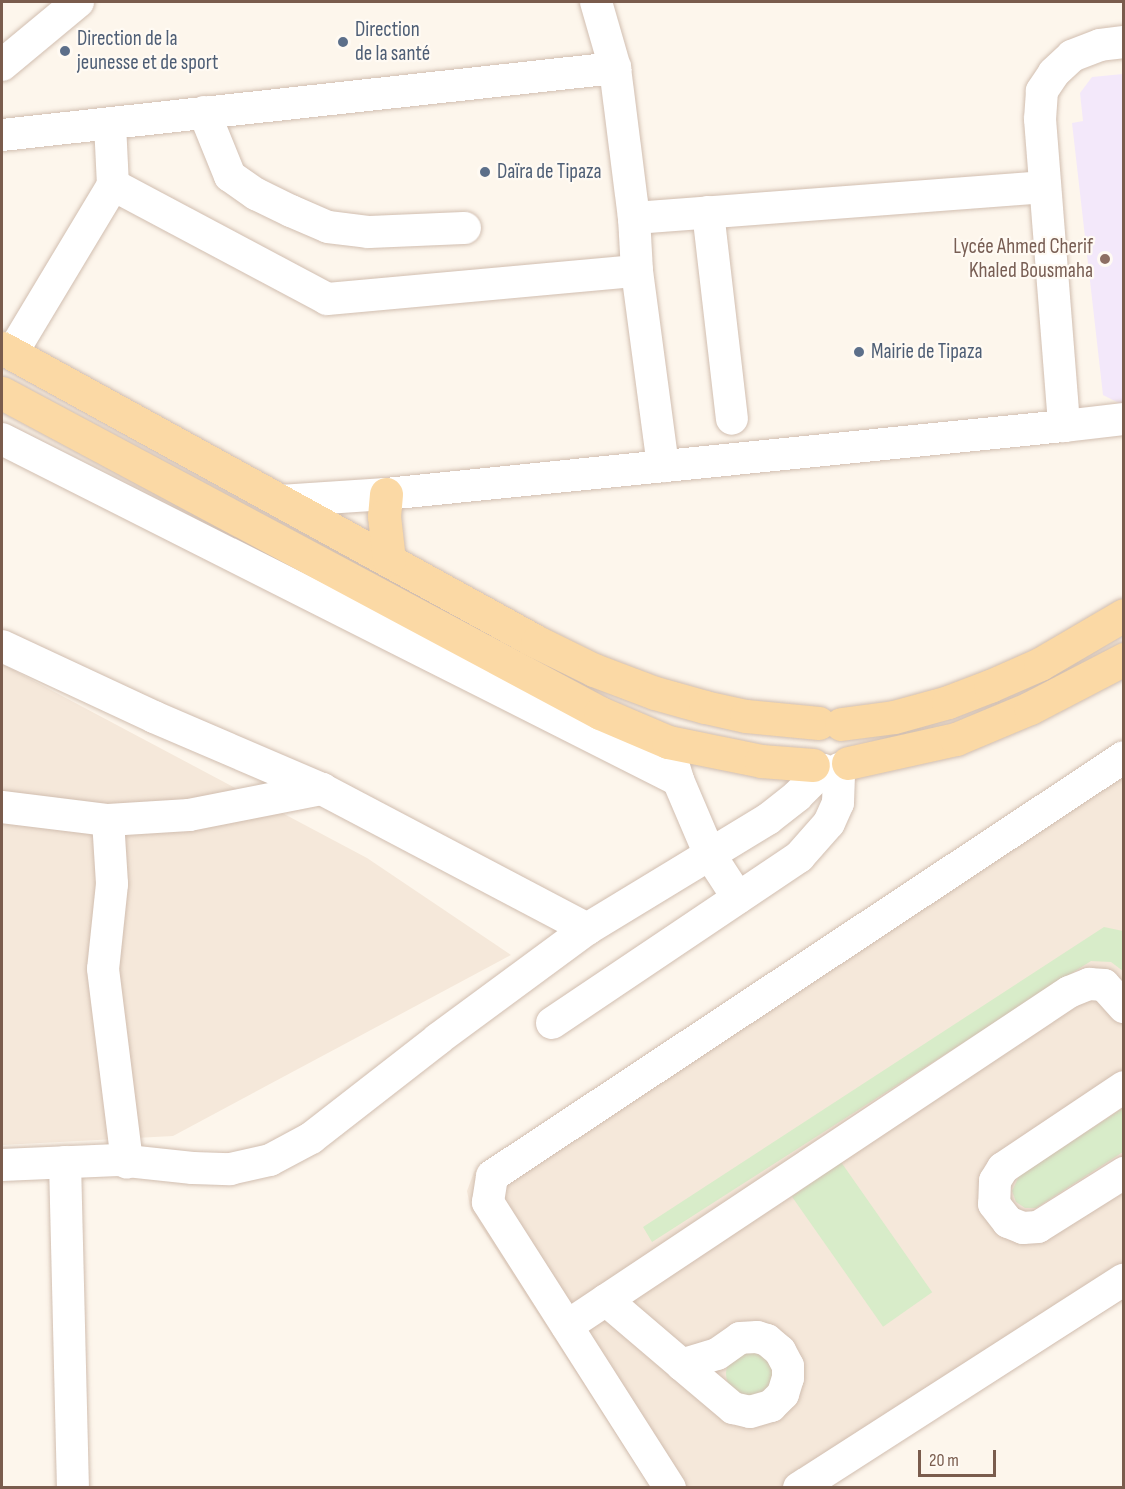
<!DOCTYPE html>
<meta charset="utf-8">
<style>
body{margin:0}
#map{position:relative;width:1125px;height:1489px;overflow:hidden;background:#fdf6ec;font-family:"Sofia Sans Condensed",sans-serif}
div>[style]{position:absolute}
.residential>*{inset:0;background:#f5e8da}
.education>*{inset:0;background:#f3e8fa}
.green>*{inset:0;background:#d8ecc9;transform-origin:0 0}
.round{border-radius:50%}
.roads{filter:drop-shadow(0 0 2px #d1beb0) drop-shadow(0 0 2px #d1beb0)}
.minor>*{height:32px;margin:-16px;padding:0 16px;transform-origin:16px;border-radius:16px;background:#fff}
.major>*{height:33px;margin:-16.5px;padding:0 16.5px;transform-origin:16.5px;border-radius:16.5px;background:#fbd9a5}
.dots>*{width:16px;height:16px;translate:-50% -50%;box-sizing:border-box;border:3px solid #fffaf3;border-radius:50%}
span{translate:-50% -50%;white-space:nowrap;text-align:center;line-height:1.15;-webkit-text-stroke:4.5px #fffaf3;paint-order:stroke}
.service-label{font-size:21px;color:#4e5e75}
.left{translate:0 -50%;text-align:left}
.education-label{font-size:21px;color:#785e54}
.right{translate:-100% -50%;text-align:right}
.frame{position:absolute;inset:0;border:3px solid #7a5c4d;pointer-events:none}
.scale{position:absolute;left:918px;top:1450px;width:78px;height:27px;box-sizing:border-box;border:3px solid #7a5c4d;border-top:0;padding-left:8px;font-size:18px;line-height:21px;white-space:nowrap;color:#7a5c4d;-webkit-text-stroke:4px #fffaf3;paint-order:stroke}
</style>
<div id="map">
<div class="residential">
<div style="clip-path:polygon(2px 664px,367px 858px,511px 955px,173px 1136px,2px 1145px)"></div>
<div style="clip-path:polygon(1123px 752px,1123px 1300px,829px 1487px,650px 1487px,471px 1211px,467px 1191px,474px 1172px,481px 1164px)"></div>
</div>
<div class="education">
<div style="clip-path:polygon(1123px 74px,1123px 405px,1103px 395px,1072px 123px,1083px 121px,1080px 93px,1092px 77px)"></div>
</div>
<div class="green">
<div style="clip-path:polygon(1104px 927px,1123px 931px,1123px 971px,1111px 962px,1091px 961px,652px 1242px,643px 1227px)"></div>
<div style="clip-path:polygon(1123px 1108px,1123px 1152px,1036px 1208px,1025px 1208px,1016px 1202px,1012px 1191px,1019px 1176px)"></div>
<div style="left:841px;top:1162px;width:159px;height:60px;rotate:55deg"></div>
<div class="round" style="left:726px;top:1351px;width:46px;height:46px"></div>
</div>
<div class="roads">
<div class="minor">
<div style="left:596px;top:2px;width:69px;rotate:73.9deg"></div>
<div style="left:1124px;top:42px;width:24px;rotate:173deg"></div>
<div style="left:1100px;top:45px;width:30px;rotate:159deg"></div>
<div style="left:1072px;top:56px;width:25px;rotate:137deg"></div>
<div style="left:1054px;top:73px;width:22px;rotate:124deg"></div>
<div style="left:1042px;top:91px;width:28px;rotate:94deg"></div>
<div style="left:1040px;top:119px;width:308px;rotate:85.5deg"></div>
<div style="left:1064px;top:426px;width:60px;rotate:-6.7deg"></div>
<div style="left:2px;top:65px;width:99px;rotate:-39.7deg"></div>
<div style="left:204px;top:112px;width:69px;rotate:67.9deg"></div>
<div style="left:230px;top:176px;width:32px;rotate:35deg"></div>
<div style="left:256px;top:194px;width:39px;rotate:26deg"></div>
<div style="left:291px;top:211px;width:40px;rotate:23.4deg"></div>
<div style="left:328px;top:227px;width:40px;rotate:7.1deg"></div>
<div style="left:368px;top:232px;width:97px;rotate:-2.4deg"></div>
<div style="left:110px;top:124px;width:61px;rotate:87.2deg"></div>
<div style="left:2px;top:135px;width:617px;rotate:-6.24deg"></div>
<div style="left:615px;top:68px;width:151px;rotate:82.8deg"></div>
<div style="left:634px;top:218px;width:410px;rotate:-4.3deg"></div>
<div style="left:708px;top:212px;width:208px;rotate:83.4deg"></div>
<div style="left:637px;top:271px;width:197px;rotate:82.4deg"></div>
<div style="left:12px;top:353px;width:196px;rotate:-59deg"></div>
<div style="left:113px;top:185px;width:242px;rotate:28deg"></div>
<div style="left:327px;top:299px;width:311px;rotate:-5.2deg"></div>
<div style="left:637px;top:271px;width:53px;rotate:-93.2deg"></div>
<div style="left:2px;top:439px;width:757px;rotate:26.77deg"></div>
<div style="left:280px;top:501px;width:106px;rotate:-3.8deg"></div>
<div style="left:386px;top:494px;width:681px;rotate:-5.73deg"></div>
<div style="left:2px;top:646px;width:168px;rotate:25deg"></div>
<div style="left:154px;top:717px;width:183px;rotate:23.2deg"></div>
<div style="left:322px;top:789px;width:300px;rotate:27.8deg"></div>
<div style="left:672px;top:760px;width:21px;rotate:73deg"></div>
<div style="left:678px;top:780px;width:82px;rotate:66.9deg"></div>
<div style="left:710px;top:855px;width:51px;rotate:56.9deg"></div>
<div style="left:2px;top:807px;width:107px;rotate:7deg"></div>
<div style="left:108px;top:820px;width:81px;rotate:-3.5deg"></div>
<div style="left:189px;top:815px;width:136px;rotate:-11.1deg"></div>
<div style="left:108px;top:820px;width:64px;rotate:86.4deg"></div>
<div style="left:112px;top:884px;width:85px;rotate:96deg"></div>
<div style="left:103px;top:969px;width:195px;rotate:82.9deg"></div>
<div style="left:552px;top:1023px;width:298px;rotate:-33.9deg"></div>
<div style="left:799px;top:857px;width:45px;rotate:-48.6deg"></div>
<div style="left:829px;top:823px;width:22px;rotate:-66deg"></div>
<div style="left:838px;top:803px;width:34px;rotate:-88deg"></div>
<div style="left:1124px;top:1087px;width:146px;rotate:146.2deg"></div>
<div style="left:1003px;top:1168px;width:15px;rotate:122deg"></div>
<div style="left:995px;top:1181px;width:23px;rotate:92deg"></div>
<div style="left:994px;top:1204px;width:23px;rotate:52deg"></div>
<div style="left:1008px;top:1222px;width:16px;rotate:22deg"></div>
<div style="left:1023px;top:1228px;width:15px;rotate:-4deg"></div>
<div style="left:1038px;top:1227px;width:102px;rotate:-32.1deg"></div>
<div style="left:65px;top:1162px;width:326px;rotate:88.6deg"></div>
<div style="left:2px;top:1165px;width:116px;rotate:-2.5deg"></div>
<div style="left:118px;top:1160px;width:75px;rotate:6.1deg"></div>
<div style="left:193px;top:1168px;width:37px;rotate:2deg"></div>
<div style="left:230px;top:1169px;width:41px;rotate:-12.7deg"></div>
<div style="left:270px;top:1160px;width:47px;rotate:-28.2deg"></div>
<div style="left:311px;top:1138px;width:161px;rotate:-37.9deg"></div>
<div style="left:438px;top:1039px;width:185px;rotate:-36.4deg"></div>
<div style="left:587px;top:929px;width:212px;rotate:-31.3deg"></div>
<div style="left:768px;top:819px;width:37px;rotate:-38deg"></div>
<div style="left:797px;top:796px;width:37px;rotate:-45deg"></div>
<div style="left:606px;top:1300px;width:100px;rotate:40.5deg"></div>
<div style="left:682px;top:1365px;width:67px;rotate:40.1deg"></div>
<div style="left:733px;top:1408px;width:17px;rotate:13deg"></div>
<div style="left:750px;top:1412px;width:22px;rotate:-16deg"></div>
<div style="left:771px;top:1406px;width:17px;rotate:-45deg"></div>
<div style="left:783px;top:1394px;width:17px;rotate:-73deg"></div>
<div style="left:788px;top:1378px;width:12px;rotate:-90deg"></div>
<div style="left:788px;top:1366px;width:17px;rotate:-118deg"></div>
<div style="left:780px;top:1351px;width:17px;rotate:-140deg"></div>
<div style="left:767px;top:1340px;width:10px;rotate:-163deg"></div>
<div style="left:757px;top:1337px;width:17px;rotate:177deg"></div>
<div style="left:740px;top:1338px;width:28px;rotate:145deg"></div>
<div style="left:717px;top:1354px;width:37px;rotate:163deg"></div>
<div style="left:567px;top:1326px;width:603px;rotate:-33.64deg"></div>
<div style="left:1069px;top:992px;width:22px;rotate:-22deg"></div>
<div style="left:1089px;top:984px;width:15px;rotate:4deg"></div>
<div style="left:1104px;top:985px;width:30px;rotate:48deg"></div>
<div style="left:670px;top:1488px;width:339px;rotate:-122.5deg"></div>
<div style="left:488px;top:1202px;width:26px;rotate:-81deg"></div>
<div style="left:492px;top:1176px;width:758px;rotate:-33.54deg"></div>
<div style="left:799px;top:1488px;width:386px;rotate:-32.7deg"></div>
</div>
<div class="major">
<div style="left:2px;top:348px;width:610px;rotate:28.79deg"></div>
<div style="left:537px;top:642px;width:64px;rotate:26.2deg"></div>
<div style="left:594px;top:670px;width:65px;rotate:20.7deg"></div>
<div style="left:655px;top:693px;width:52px;rotate:15.6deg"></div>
<div style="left:705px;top:707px;width:42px;rotate:12.4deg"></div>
<div style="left:746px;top:716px;width:73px;rotate:5.5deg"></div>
<div style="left:2px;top:393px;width:678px;rotate:28.15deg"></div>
<div style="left:600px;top:713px;width:74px;rotate:23.1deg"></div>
<div style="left:668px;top:742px;width:95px;rotate:11.5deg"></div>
<div style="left:761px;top:761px;width:52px;rotate:4.4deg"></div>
<div style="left:386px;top:494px;width:22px;rotate:95deg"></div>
<div style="left:384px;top:516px;width:44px;rotate:83.5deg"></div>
<div style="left:841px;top:724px;width:53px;rotate:-7.5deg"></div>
<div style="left:894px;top:717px;width:56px;rotate:-15.5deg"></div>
<div style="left:948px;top:702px;width:45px;rotate:-20.9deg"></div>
<div style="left:990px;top:686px;width:55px;rotate:-23.7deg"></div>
<div style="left:1040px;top:664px;width:97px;rotate:-30.3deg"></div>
<div style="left:848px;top:763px;width:111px;rotate:-12.5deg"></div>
<div style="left:956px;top:739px;width:80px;rotate:-22.7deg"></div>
<div style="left:1030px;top:708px;width:106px;rotate:-27.5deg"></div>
</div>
</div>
<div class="dots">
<div style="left:343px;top:42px;background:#5c6f8a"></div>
<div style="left:65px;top:51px;background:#5c6f8a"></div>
<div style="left:485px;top:172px;background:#5c6f8a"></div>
<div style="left:1105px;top:259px;background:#8d6e63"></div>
<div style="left:859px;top:352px;background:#5c6f8a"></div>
</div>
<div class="service-label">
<span class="left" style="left:355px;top:42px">Direction<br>de la santé</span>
<span class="left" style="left:77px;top:51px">Direction de la<br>jeunesse et de sport</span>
<span class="left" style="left:497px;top:172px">Daïra de Tipaza</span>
<span class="left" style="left:871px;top:352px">Mairie de Tipaza</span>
</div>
<div class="education-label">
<span class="right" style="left:1093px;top:259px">Lycée Ahmed Cherif<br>Khaled Bousmaha</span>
</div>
<div class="frame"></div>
<div class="scale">20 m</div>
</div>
